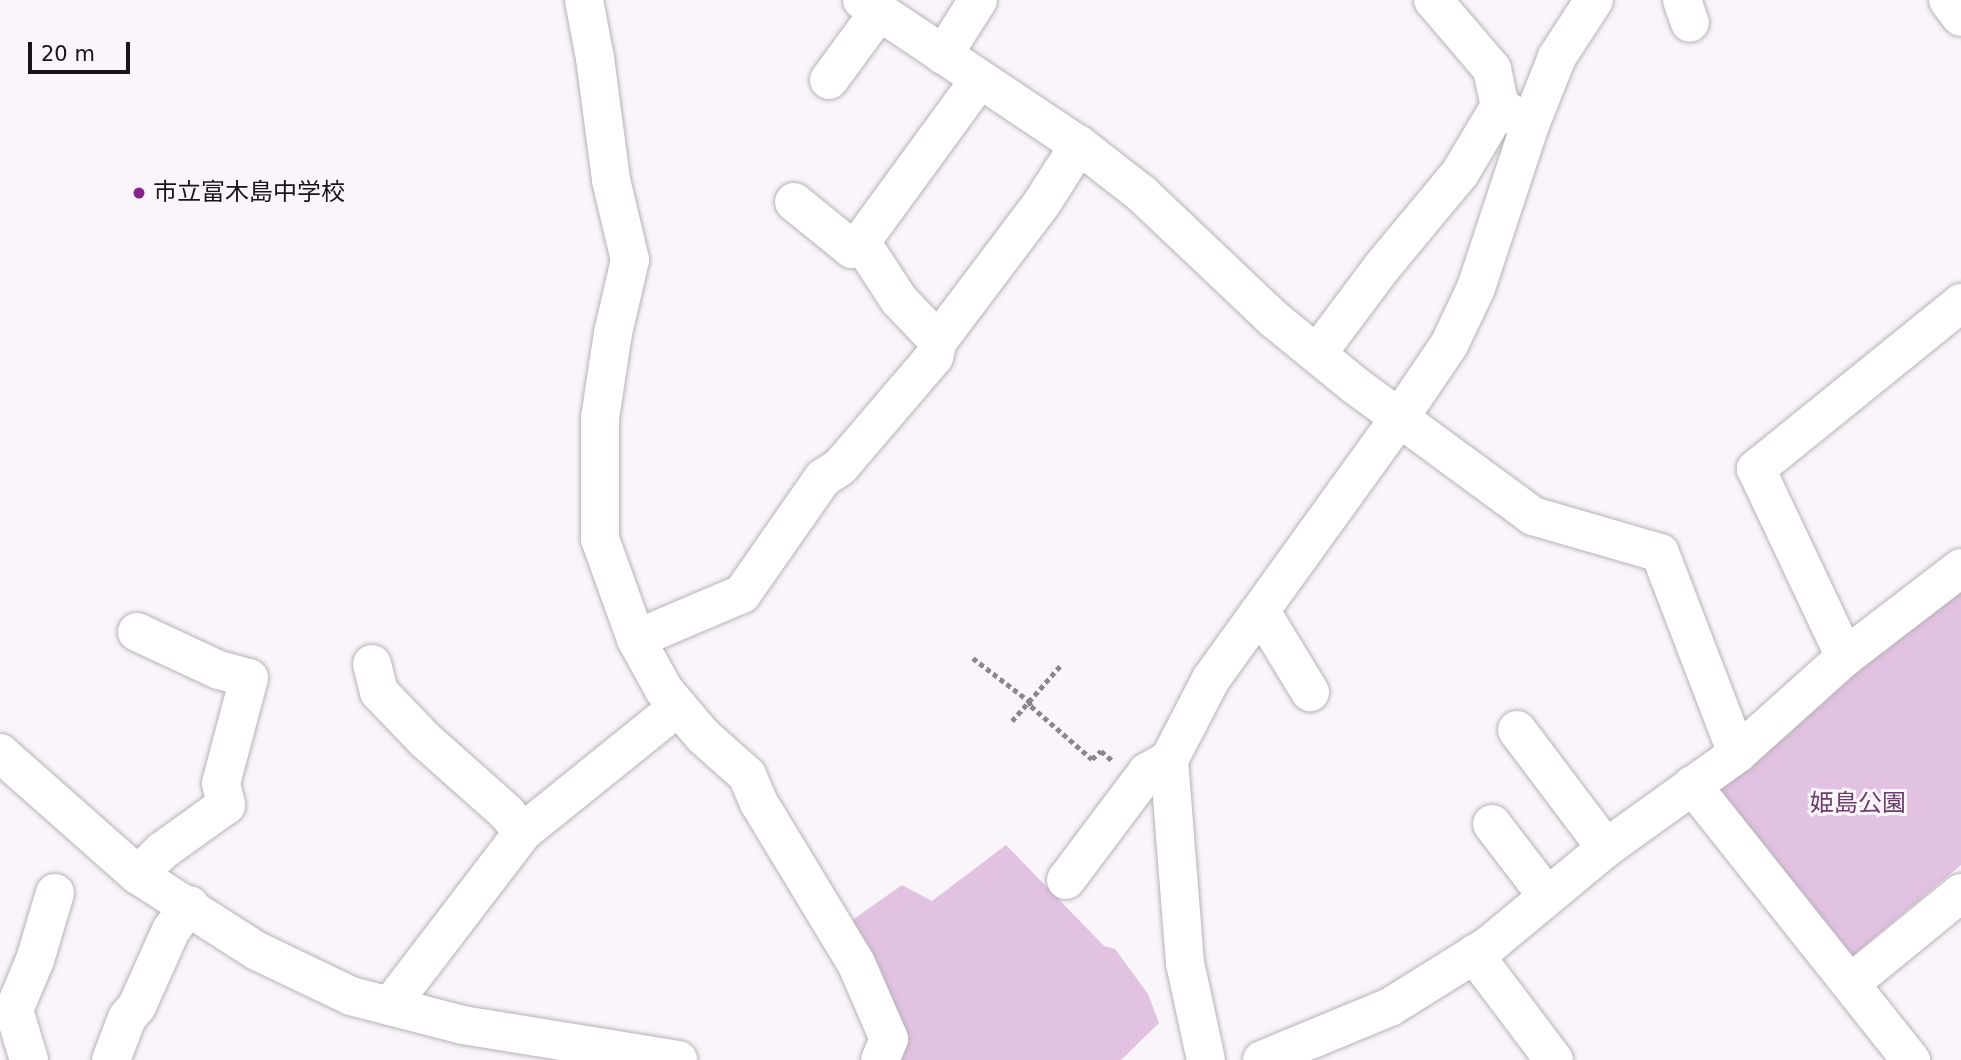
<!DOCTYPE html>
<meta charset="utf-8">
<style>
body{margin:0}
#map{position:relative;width:1961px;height:1060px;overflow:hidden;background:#faf5fa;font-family:"DejaVu Sans","Noto Sans JP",sans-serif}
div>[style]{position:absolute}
.green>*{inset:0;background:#e1c2e1}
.path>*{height:4.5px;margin-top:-2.25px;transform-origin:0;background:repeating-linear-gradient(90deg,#8a878a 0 5px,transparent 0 8.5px)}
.roads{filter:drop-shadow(0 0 2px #b6b2b6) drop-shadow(0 0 2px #b6b2b6)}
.minor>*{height:38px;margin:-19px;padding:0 19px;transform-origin:19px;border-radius:19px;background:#fff}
.dots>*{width:19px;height:19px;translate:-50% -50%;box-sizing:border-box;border:4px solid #faf5fa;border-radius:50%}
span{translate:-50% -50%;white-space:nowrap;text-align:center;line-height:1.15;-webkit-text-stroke:6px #faf5fa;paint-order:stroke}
.poi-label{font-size:24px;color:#161416}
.left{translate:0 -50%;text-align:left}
.park-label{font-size:24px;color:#6b3d6c}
.scale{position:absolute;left:28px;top:42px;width:102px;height:32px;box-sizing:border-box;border:4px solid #161416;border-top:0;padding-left:9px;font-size:21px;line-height:24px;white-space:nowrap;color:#161416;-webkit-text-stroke:5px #faf5fa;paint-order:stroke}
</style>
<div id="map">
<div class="green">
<div style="clip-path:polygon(1961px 588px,1961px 865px,1850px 958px,1709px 790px)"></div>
<div style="clip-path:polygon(1006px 845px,1104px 946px,1115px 949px,1148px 994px,1159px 1023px,1121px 1060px,899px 1060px,848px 923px,902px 885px,932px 901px)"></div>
</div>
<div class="path">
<div style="left:973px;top:658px;width:71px;rotate:37.5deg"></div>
<div style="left:1029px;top:701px;width:5px;rotate:68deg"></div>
<div style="left:1031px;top:706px;width:81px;rotate:41deg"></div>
<div style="left:1092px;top:759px;width:12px;rotate:-42deg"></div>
<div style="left:1101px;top:751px;width:16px;rotate:40deg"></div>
<div style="left:1012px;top:721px;width:73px;rotate:-48.9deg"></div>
</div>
<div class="roads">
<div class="minor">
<div style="left:584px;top:0;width:59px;rotate:79.3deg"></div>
<div style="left:595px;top:58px;width:123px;rotate:82.5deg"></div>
<div style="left:611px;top:180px;width:82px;rotate:76.6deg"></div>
<div style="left:630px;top:260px;width:75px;rotate:103.1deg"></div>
<div style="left:613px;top:333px;width:86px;rotate:98.7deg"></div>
<div style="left:600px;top:418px;width:121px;rotate:90deg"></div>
<div style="left:600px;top:539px;width:106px;rotate:70.2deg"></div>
<div style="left:636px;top:639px;width:58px;rotate:61.2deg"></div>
<div style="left:664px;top:690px;width:60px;rotate:49.7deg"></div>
<div style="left:703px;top:736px;width:59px;rotate:41.6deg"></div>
<div style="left:747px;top:775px;width:30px;rotate:67deg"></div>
<div style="left:759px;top:803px;width:187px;rotate:58.8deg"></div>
<div style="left:856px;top:963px;width:83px;rotate:66.5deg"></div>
<div style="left:889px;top:1039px;width:23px;rotate:113deg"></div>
<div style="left:862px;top:0;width:261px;rotate:33.8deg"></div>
<div style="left:1079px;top:145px;width:80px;rotate:37.9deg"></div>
<div style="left:1142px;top:194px;width:183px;rotate:43.5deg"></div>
<div style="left:1275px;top:320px;width:104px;rotate:39.2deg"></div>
<div style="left:1356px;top:386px;width:220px;rotate:36.3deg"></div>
<div style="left:1533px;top:516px;width:132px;rotate:16.2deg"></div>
<div style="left:1660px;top:553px;width:215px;rotate:69deg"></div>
<div style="left:1433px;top:0;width:91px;rotate:49.5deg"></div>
<div style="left:1492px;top:69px;width:38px;rotate:78deg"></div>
<div style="left:1500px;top:106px;width:27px;rotate:34deg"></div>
<div style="left:1682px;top:0;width:24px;rotate:71deg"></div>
<div style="left:1948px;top:0;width:21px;rotate:53deg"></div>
<div style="left:943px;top:55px;width:65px;rotate:-57.5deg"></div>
<div style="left:829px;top:80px;width:84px;rotate:-53.7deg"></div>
<div style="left:794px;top:202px;width:75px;rotate:39deg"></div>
<div style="left:852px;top:249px;width:11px;rotate:-38deg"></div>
<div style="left:938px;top:341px;width:57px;rotate:-133.6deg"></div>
<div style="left:899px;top:300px;width:69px;rotate:-123.2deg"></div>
<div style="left:861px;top:242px;width:200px;rotate:-53.9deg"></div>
<div style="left:1317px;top:354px;width:109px;rotate:-53.2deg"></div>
<div style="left:1382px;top:267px;width:122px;rotate:-50.3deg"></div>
<div style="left:1460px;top:173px;width:78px;rotate:-59.2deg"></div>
<div style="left:1258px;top:614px;width:13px;rotate:42deg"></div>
<div style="left:1268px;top:623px;width:81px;rotate:58.7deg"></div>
<div style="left:137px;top:632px;width:90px;rotate:24.9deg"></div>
<div style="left:219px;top:670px;width:31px;rotate:15deg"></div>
<div style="left:249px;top:678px;width:109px;rotate:104.9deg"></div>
<div style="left:221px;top:783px;width:23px;rotate:77deg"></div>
<div style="left:226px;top:805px;width:79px;rotate:144.3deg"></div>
<div style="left:162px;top:851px;width:34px;rotate:135deg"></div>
<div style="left:636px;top:639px;width:115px;rotate:-23deg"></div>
<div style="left:742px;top:594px;width:141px;rotate:-55.1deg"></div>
<div style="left:823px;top:478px;width:20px;rotate:-33deg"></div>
<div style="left:840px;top:467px;width:145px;rotate:-49.5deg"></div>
<div style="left:934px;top:357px;width:16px;rotate:-76deg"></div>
<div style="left:938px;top:341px;width:173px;rotate:-53deg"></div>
<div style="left:1042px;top:203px;width:69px;rotate:-57.5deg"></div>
<div style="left:1845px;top:657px;width:208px;rotate:-115.3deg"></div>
<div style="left:1756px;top:469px;width:264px;rotate:-39deg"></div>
<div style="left:372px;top:664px;width:29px;rotate:76deg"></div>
<div style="left:379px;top:692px;width:66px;rotate:46.2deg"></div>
<div style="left:425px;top:740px;width:108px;rotate:41.6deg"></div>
<div style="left:506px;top:812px;width:26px;rotate:50deg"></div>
<div style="left:1517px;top:730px;width:148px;rotate:53deg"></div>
<div style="left:0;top:753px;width:184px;rotate:41.5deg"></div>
<div style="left:138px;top:875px;width:141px;rotate:32.6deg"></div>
<div style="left:257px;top:951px;width:104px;rotate:25.6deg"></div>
<div style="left:351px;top:996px;width:116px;rotate:14.5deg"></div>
<div style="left:463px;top:1025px;width:218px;rotate:9.2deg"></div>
<div style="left:1692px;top:785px;width:352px;rotate:51.5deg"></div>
<div style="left:1492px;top:824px;width:91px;rotate:52.6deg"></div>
<div style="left:1066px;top:880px;width:135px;rotate:-53.1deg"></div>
<div style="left:1147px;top:772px;width:25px;rotate:-29deg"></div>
<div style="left:1474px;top:954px;width:133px;rotate:53deg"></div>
<div style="left:1862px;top:974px;width:128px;rotate:-39.3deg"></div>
<div style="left:390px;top:1006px;width:219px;rotate:-52.6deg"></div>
<div style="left:523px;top:832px;width:199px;rotate:-38.9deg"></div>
<div style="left:29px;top:1060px;width:52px;rotate:-106.7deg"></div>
<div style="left:14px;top:1010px;width:54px;rotate:-67.2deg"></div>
<div style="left:35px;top:960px;width:70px;rotate:-73.4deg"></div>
<div style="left:111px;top:1060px;width:45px;rotate:-69.1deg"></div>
<div style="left:127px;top:1018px;width:16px;rotate:-50deg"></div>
<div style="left:137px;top:1006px;width:83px;rotate:-65.9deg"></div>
<div style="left:171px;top:930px;width:31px;rotate:-53deg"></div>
<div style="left:1206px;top:1060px;width:99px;rotate:-102.2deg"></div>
<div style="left:1185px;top:963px;width:204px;rotate:-94.5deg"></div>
<div style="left:1169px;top:760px;width:91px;rotate:-62.6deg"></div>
<div style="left:1211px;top:679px;width:323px;rotate:-54.2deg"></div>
<div style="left:1400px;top:417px;width:87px;rotate:-55.8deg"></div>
<div style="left:1449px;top:345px;width:63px;rotate:-64.7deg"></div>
<div style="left:1476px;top:288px;width:172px;rotate:-71.7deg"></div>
<div style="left:1530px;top:125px;width:73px;rotate:-68.3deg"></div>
<div style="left:1557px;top:57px;width:68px;rotate:-57deg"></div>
<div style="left:1262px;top:1060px;width:139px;rotate:-22.5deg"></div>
<div style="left:1390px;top:1007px;width:115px;rotate:-31.9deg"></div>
<div style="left:1488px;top:946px;width:153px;rotate:-39.7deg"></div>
<div style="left:1606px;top:848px;width:161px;rotate:-35.7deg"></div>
<div style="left:1737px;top:754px;width:145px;rotate:-41.9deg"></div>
<div style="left:1845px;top:657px;width:146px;rotate:-37.5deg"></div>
</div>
</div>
<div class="dots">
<div style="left:139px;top:193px;background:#87238c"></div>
</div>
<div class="poi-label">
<span class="left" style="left:153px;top:193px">市立富木島中学校</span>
</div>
<div class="park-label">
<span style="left:1858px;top:804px">姫島公園</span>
</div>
<div class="scale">20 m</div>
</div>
